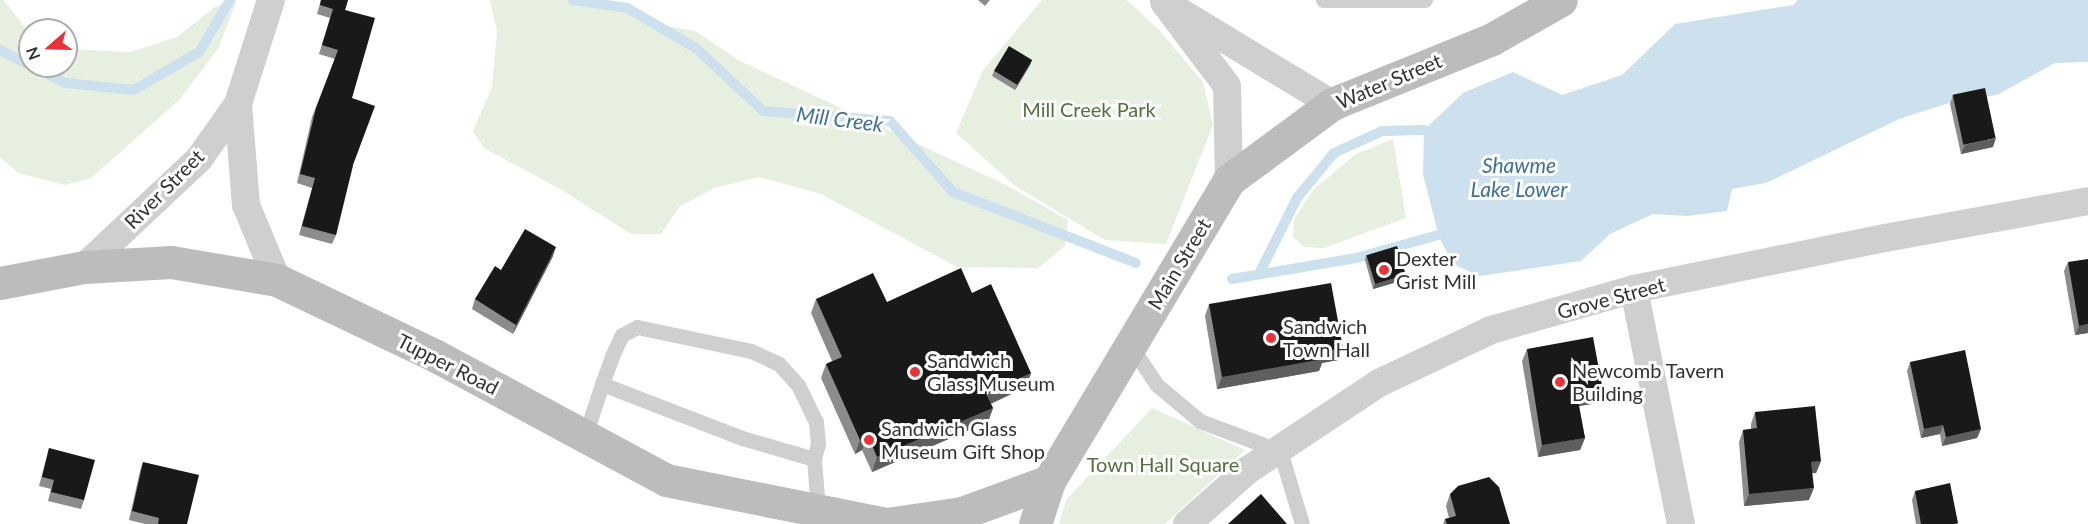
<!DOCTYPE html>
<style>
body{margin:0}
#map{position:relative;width:2088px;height:524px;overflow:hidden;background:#fff;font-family:Lato,sans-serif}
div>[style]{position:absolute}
.green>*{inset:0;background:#e7efe0}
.water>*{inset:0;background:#cce0ee}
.stream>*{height:10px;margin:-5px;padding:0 5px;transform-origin:5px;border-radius:5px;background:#cce0ee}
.lane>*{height:15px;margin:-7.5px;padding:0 7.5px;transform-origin:7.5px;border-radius:7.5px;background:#cfcfcf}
.street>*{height:28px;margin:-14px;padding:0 14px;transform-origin:14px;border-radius:14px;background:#cfcfcf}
.secondary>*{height:33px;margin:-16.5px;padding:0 16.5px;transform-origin:16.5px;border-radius:16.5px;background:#bcbcbc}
.wall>*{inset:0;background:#8c8c8c}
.shaded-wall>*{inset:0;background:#5e5e5e}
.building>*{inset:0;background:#191919;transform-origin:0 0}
.dots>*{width:16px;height:16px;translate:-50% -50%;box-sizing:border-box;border:3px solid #fff;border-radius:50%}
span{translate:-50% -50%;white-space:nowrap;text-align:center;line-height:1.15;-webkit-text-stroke:6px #fff;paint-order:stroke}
.street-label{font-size:20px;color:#323232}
.park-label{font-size:20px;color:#53703d}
.poi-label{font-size:20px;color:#323232}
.left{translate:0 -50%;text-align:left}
.water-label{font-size:21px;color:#3c7098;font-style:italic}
.north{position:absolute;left:18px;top:18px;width:60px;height:60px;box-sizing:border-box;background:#fff;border:2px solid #adadad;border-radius:50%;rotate:250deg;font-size:16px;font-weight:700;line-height:24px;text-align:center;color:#323232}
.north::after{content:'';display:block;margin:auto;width:21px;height:27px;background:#eb3138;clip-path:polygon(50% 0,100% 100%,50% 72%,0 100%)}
</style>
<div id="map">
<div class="green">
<div style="clip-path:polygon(0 0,4px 0,30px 34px,30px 66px,66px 66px,66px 49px,130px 52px,177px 37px,215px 7px,237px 0,218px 49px,179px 100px,91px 178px,65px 185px,18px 173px,0 157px)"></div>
<div style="clip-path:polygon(490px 0,600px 0,643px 22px,695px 31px,740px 61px,1010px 187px,1068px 220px,1065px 246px,1038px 268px,957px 267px,821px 194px,759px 177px,714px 188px,679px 207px,661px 234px,631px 234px,562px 190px,484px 148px,473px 131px,492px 87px,497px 31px)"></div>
<div style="clip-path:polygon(1042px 0,1127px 0,1161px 32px,1203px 82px,1213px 125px,1166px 244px,1105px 240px,1015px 186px,956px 133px,983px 70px)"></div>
<div style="clip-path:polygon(1393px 139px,1406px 218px,1324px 248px,1304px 247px,1293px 237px,1294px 219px,1314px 189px,1356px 154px)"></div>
<div style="clip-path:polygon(1152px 408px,1245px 450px,1165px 524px,1059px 524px,1066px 500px)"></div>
</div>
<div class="water">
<div style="clip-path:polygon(1798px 0,2088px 0,2088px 62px,2055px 63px,1997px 95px,1952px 102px,1899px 119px,1766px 183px,1732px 189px,1727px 211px,1687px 216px,1653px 214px,1610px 234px,1581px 261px,1480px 276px,1457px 266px,1450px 258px,1439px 237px,1423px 174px,1424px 130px,1463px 93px,1513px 72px,1562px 95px,1622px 75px,1675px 24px,1793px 5px)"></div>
</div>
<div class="stream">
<div style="left:573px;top:0;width:55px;rotate:8.4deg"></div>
<div style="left:627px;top:8px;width:80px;rotate:30.1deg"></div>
<div style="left:696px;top:48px;width:92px;rotate:43.2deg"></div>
<div style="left:763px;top:111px;width:127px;rotate:4.5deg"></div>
<div style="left:890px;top:121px;width:95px;rotate:48.4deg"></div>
<div style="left:953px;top:192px;width:196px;rotate:21.2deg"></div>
<div style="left:0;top:50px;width:34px;rotate:27deg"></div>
<div style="left:32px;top:66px;width:38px;rotate:27deg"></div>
<div style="left:66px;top:83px;width:68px;rotate:5.9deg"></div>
<div style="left:134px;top:90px;width:75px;rotate:-30.3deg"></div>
<div style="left:199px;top:52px;width:61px;rotate:-59.2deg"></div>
<div style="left:1259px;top:274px;width:85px;rotate:-63.4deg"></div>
<div style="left:1297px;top:198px;width:58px;rotate:-50.6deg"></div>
<div style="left:1334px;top:153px;width:53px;rotate:-24.6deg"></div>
<div style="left:1382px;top:131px;width:42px;rotate:-1.4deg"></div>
<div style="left:1424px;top:130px;width:13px;rotate:23deg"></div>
<div style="left:1232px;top:279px;width:126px;rotate:-9.6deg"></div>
<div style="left:1356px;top:258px;width:100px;rotate:-15.7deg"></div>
</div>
<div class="lane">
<div style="left:1323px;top:0;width:102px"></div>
<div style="left:1130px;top:345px;width:48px;rotate:56deg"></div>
<div style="left:1157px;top:385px;width:56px;rotate:39.9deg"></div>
<div style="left:1200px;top:421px;width:85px;rotate:20.6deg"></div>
<div style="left:1280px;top:451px;width:76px;rotate:73.2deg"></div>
<div style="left:585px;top:436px;width:55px;rotate:-71.9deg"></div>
<div style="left:602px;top:384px;width:30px;rotate:-70deg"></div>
<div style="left:612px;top:356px;width:23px;rotate:-65deg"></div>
<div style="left:622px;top:335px;width:17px;rotate:-28deg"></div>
<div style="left:637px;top:327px;width:116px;rotate:11.9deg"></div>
<div style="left:751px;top:351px;width:31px;rotate:25deg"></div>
<div style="left:779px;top:364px;width:28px;rotate:48deg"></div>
<div style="left:798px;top:385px;width:41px;rotate:64.1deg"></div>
<div style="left:816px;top:422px;width:22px;rotate:85deg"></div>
<div style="left:818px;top:444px;width:16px;rotate:105deg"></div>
<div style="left:814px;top:459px;width:75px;rotate:-163.7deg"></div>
<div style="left:742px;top:438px;width:150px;rotate:-158.9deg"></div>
<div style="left:814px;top:459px;width:51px;rotate:85.5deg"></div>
</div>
<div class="street">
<div style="left:1164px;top:2px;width:105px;rotate:53.1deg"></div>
<div style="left:1227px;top:86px;width:94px;rotate:88.8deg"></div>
<div style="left:1177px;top:10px;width:181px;rotate:31.2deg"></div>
<div style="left:238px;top:104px;width:101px;rotate:85.5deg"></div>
<div style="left:246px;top:205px;width:81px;rotate:67.5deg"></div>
<div style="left:84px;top:267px;width:158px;rotate:-43.2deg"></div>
<div style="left:199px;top:159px;width:67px;rotate:-54.7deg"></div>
<div style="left:238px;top:104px;width:109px;rotate:-72.4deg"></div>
<div style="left:1634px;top:289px;width:240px;rotate:78.7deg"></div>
<div style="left:1187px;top:524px;width:81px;rotate:-41.5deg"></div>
<div style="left:1248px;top:470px;width:157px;rotate:-33.6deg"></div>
<div style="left:1379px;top:383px;width:124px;rotate:-25.3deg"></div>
<div style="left:1491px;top:330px;width:149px;rotate:-16deg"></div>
<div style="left:1634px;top:289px;width:256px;rotate:-11.5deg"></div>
<div style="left:1885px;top:238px;width:206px;rotate:-10.3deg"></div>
</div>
<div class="secondary">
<div style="left:0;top:283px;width:86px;rotate:-10.8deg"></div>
<div style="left:84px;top:267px;width:87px;rotate:-3.3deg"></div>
<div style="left:171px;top:262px;width:108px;rotate:9.6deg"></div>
<div style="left:277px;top:280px;width:176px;rotate:25.5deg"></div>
<div style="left:436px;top:356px;width:261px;rotate:28.3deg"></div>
<div style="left:666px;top:480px;width:224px;rotate:11.3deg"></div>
<div style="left:886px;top:524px;width:77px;rotate:-8.2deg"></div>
<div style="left:962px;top:513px;width:93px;rotate:-20.2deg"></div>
<div style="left:1035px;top:524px;width:45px;rotate:-72deg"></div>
<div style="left:1049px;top:481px;width:351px;rotate:-59.1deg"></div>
<div style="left:1229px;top:180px;width:128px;rotate:-36.4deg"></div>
<div style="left:1332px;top:104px;width:173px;rotate:-22.1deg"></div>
<div style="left:1492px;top:39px;width:79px;rotate:-29.5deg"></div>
</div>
<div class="wall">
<div style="clip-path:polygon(321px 0,348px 0,345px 10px,352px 98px,353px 166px,336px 235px,332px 244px,299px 235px,312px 188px,297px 183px,312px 117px,335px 59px,319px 54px,330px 18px,317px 14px)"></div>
<div style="clip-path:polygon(978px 0,990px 0,985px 6px)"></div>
<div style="clip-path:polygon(1032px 60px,1030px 65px,1015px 90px,992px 76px,994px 71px)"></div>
<div style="clip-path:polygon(1953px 95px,1993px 147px,1961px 154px,1950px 104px)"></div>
<div style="clip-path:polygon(1366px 255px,1404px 280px,1373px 289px,1365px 260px)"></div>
<div style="clip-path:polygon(553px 256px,513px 334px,472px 309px,475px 299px,501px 270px)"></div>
<div style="clip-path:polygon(2068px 262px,2088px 333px,2075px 335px,2064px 271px)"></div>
<div style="clip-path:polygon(972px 293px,1031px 373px,1026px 387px,991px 404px,993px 408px,988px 422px,872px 472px,862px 450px,855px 454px,821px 378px,826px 364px,832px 361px,811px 313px,816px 299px,887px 302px)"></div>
<div style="clip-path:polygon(1209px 304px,1338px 360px,1322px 363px,1319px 371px,1217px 389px,1205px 316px)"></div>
<div style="clip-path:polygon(1527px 349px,1603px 391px,1598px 403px,1579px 406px,1585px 438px,1580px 450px,1538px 457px,1522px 361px)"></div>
<div style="clip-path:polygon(1910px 362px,1981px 429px,1977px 438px,1942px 446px,1940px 434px,1921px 438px,1907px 371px)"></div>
<div style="clip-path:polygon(1755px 412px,1821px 461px,1816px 473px,1812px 473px,1809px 500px,1744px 506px,1739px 442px,1743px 430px,1751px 429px,1751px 424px)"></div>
<div style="clip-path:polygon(49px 448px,84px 500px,81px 509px,48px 501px,51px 489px,39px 486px)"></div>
<div style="clip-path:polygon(143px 462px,187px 524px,145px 524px,129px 520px,140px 471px)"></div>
<div style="clip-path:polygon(1915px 491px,1958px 524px,1916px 524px,1912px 500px)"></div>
<div style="clip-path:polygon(1450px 494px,1510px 524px,1443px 524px,1445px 519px,1449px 518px,1446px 506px)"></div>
</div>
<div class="shaded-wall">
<div style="clip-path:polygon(1032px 60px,1030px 65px,1015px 90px,1017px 85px)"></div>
<div style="clip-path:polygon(1996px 138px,1993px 147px,1961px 154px,1965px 145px)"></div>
<div style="clip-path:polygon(556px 247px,553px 256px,513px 334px,516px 325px)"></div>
<div style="clip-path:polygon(1406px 275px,1404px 280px,1373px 289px,1375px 284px)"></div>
<div style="clip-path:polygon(2088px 324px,2088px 333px,2075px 335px,2079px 326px)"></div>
<div style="clip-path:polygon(1343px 348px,1338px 360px,1322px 363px,1319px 371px,1217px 389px,1222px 377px,1322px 352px)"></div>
<div style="clip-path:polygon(1031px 373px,1026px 387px,981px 408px,986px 394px)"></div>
<div style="clip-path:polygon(1603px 391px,1598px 403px,1573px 407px,1577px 395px)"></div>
<div style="clip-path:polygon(993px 408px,988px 422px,872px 472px,877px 457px)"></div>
<div style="clip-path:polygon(1943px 425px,1940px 434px,1921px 438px,1924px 429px)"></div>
<div style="clip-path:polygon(1981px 429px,1977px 438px,1942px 446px,1946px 437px)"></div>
<div style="clip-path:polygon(868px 436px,862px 450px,855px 454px,860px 440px)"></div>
<div style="clip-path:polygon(1585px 438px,1580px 450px,1538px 457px,1542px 445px)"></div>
<div style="clip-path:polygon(1821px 461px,1816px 473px,1807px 474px,1811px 462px)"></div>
<div style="clip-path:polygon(1814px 488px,1809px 500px,1744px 506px,1749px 494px)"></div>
</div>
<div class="building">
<div style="clip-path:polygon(321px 0,348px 0,345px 10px,375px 18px,352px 98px,375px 106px,353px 165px,336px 235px,302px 226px,315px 178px,300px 174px,316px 108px,338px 50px,322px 45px,333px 9px,320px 5px)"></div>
<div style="left:1009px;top:46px;width:27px;height:29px;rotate:31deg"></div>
<div style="left:1985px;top:88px;width:51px;height:33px;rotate:78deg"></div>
<div style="clip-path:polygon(525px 229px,556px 247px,516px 325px,475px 299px,495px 266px,501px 270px)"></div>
<div style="left:1397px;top:246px;width:30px;height:32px;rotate:73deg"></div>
<div style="clip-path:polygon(2088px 259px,2088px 324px,2079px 326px,2068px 262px)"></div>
<div style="clip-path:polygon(961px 268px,972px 293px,991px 284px,1031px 373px,986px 394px,993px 408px,877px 457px,868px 436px,860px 440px,826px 364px,842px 357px,816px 299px,873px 273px,887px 302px)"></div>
<div style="clip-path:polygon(1331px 283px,1343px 348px,1322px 352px,1323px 359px,1222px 377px,1209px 304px)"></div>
<div style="clip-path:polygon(1593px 337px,1603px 391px,1577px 395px,1585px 438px,1542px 445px,1527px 349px)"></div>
<div style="clip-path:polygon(1965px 350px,1981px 429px,1946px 437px,1943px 425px,1924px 429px,1910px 362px)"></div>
<div style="clip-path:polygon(1815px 406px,1821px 461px,1811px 462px,1814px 488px,1749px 494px,1743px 430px,1757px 428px,1755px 412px)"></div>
<div style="clip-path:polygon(49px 448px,95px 460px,84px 500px,51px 492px,54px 480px,42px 477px)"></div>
<div style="clip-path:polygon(143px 462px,199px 475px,187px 524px,158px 524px,159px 518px,132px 511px)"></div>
<div style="clip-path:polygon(1489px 477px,1499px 487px,1510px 524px,1447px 524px,1445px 519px,1456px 516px,1450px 494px,1458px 486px)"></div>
<div style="clip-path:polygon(1950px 483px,1958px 523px,1954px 524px,1921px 524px,1915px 491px)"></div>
<div style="clip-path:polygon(1261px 494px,1287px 524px,1228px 524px)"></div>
</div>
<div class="dots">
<div style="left:1384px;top:270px;background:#eb3138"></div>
<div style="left:1271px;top:338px;background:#eb3138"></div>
<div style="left:915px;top:372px;background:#eb3138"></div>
<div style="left:1560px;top:382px;background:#eb3138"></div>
<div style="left:869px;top:440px;background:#eb3138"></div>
</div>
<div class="street-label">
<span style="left:1389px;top:81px;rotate:-23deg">Water Street</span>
<span style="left:164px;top:189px;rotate:-45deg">River Street</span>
<span style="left:1179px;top:264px;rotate:-59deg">Main Street</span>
<span style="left:1611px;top:298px;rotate:-15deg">Grove Street</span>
<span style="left:448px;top:364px;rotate:27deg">Tupper Road</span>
</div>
<div class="park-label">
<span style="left:1089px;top:109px">Mill Creek Park</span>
<span style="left:1163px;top:464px">Town Hall Square</span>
</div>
<div class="poi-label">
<span class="left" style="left:1396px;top:270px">Dexter<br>Grist Mill</span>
<span class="left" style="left:1283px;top:338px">Sandwich<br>Town Hall</span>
<span class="left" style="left:927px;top:372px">Sandwich<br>Glass Museum</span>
<span class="left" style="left:1572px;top:382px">Newcomb Tavern<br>Building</span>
<span class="left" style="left:881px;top:440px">Sandwich Glass<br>Museum Gift Shop</span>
</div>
<div class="water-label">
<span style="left:840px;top:119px;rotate:7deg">Mill Creek</span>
<span style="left:1519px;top:177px">Shawme<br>Lake Lower</span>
</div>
<div class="north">N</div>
</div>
